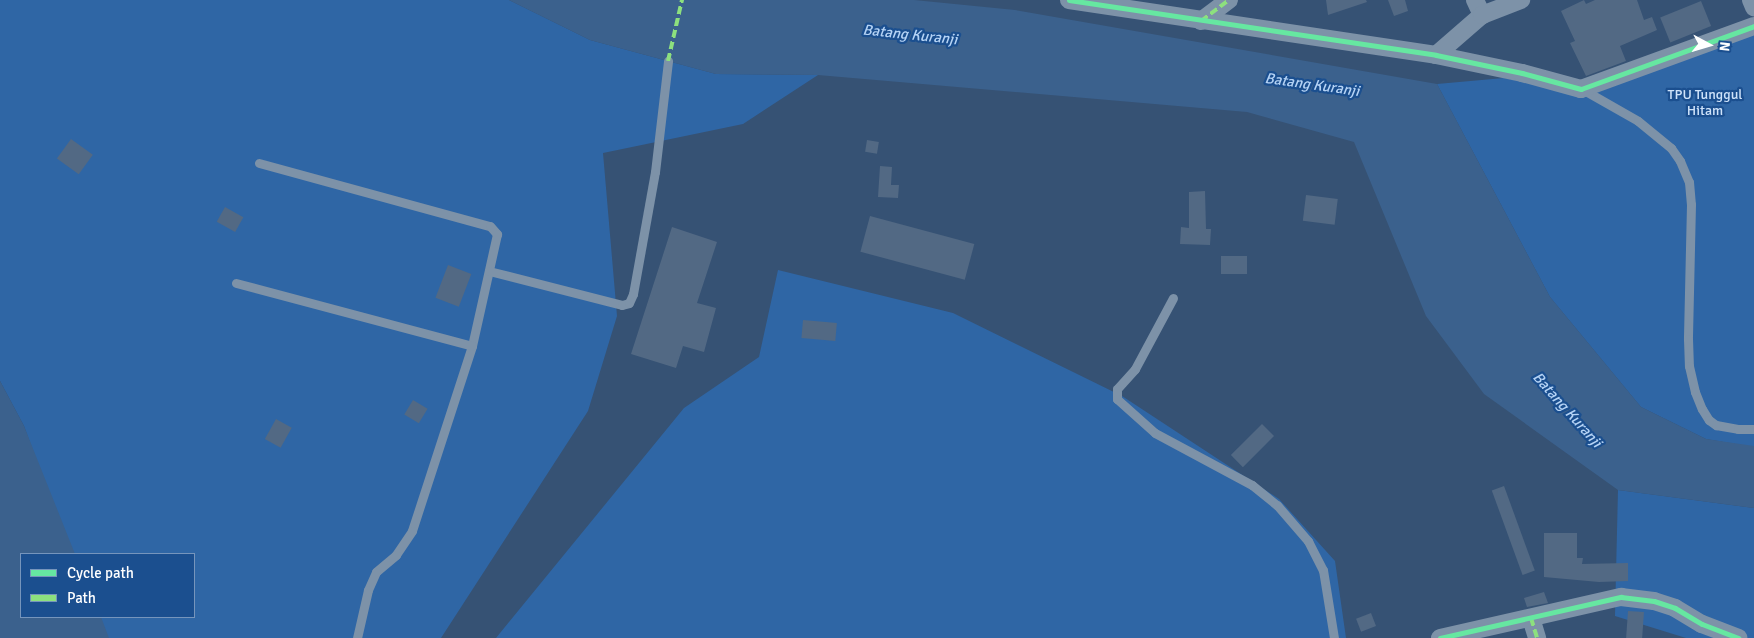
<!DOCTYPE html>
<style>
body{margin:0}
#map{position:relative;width:1754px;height:638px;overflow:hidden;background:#365274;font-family:Signika,sans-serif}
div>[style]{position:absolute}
.green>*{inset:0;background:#2f66a5}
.water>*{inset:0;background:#3b618d}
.building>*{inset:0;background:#526984;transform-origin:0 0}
.service>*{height:9px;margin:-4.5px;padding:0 4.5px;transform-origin:4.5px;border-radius:4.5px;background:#7d92a8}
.minor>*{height:18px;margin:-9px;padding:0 9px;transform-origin:9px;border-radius:9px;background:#7d92a8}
.quiet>*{height:4px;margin-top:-2px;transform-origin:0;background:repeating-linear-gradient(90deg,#8de07e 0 8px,transparent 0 12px)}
.cycleway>*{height:5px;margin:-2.5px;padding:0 2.5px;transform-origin:2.5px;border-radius:2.5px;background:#66e7a1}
span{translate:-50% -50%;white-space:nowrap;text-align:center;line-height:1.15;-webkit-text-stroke:4.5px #1b4f8f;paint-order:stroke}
.park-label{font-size:14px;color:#cfe3fa}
.water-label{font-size:15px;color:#b5d3f5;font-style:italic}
.legend{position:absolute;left:20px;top:553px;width:175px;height:65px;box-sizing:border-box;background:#1b4f8f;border:1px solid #7695bc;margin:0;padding:6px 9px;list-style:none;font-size:15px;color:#fff}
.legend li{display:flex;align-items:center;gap:10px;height:25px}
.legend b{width:25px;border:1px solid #7695bc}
.north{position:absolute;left:1684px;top:20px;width:50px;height:50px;-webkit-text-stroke:4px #1b4f8f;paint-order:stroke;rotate:96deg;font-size:14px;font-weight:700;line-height:20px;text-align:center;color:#fff}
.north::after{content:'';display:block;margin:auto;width:18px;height:22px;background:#fff;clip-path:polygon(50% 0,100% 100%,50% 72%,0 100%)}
</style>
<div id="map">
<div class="green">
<div style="clip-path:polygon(0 0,509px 0,590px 40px,716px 74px,818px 75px,743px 124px,603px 153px,617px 316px,588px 411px,441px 638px,101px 638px,93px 617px,194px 617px,194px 554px,70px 554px,24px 426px,0 381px)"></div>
<div style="clip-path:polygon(1754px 32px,1754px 446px,1747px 446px,1706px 439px,1641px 407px,1550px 297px,1437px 84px,1504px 78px,1592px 94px)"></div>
<div style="clip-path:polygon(778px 270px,953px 313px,1122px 396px,1279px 499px,1335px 561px,1346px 638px,496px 638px,684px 408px,759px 357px)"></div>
<div style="clip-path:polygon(1618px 490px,1754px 508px,1754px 638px,1686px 638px,1615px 616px)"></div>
</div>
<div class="water">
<div style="clip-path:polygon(509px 0,914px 0,1015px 10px,1437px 84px,1550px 297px,1641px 407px,1706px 439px,1754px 446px,1754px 508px,1618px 490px,1484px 394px,1426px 316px,1354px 142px,1247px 112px,818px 75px,716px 74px,590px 40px)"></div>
<div style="clip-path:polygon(0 381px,24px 426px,75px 554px,21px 554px,21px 617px,101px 617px,109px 638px,0 638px)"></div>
</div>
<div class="building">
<div style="clip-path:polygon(1326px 0,1366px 0,1367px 2px,1328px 15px)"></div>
<div style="clip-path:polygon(1388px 0,1405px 0,1408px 11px,1394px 16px)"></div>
<div style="clip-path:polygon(1584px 0,1586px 4px,1595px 0,1637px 0,1644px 20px,1652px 17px,1657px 30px,1620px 46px,1626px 61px,1586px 76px,1570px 43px,1575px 41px,1561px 11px)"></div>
<div style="left:1701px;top:1px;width:27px;height:44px;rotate:68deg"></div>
<div style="left:71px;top:139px;width:27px;height:24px;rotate:36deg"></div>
<div style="left:867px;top:140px;width:12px;height:12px;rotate:9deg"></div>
<div style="clip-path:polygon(880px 166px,892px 167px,891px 185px,899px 185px,898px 198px,878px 197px)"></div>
<div style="clip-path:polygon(1205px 191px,1206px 229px,1211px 229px,1210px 245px,1180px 244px,1181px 227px,1189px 228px,1189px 192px)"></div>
<div style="left:1306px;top:195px;width:32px;height:26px;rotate:7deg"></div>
<div style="left:225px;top:207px;width:21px;height:17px;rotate:29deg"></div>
<div style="left:870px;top:216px;width:108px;height:37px;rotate:15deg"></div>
<div style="clip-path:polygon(672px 227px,717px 242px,697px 303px,716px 308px,704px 352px,683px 346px,676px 368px,631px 354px)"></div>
<div style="left:1221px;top:256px;width:26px;height:18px"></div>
<div style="left:448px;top:265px;width:25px;height:35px;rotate:21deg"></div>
<div style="left:803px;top:320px;width:34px;height:18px;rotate:5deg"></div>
<div style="left:413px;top:400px;width:17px;height:17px;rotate:31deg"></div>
<div style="left:276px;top:419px;width:18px;height:23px;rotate:29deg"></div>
<div style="left:1262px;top:424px;width:17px;height:44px;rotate:45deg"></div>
<div style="left:1504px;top:486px;width:90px;height:13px;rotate:70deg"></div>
<div style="clip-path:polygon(1544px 533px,1577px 533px,1577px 558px,1583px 558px,1582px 564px,1628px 563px,1628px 581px,1599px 582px,1544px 577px)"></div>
<div style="clip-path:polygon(1544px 592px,1548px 603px,1527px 607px,1524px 598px)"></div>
<div style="left:1628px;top:611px;width:16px;height:27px;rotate:4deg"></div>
<div style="left:1371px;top:613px;width:14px;height:16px;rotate:69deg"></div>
</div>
<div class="service">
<div style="left:1582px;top:89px;width:64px;rotate:29.7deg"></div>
<div style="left:1638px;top:121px;width:43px;rotate:39.3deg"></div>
<div style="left:1671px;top:148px;width:16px;rotate:55deg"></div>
<div style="left:1680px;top:161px;width:23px;rotate:67deg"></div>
<div style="left:1689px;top:182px;width:22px;rotate:85deg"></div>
<div style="left:1691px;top:204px;width:135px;rotate:91.3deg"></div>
<div style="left:1688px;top:339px;width:27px;rotate:88deg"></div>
<div style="left:1689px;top:366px;width:27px;rotate:77deg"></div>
<div style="left:1695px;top:392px;width:18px;rotate:68deg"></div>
<div style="left:1702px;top:409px;width:13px;rotate:58deg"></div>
<div style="left:1709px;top:420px;width:9px;rotate:36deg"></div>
<div style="left:1716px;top:425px;width:22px;rotate:10deg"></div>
<div style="left:1738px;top:429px;width:16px"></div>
<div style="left:259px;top:163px;width:239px;rotate:15.3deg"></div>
<div style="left:490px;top:226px;width:11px;rotate:49deg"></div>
<div style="left:497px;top:234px;width:115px;rotate:102.6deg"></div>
<div style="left:472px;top:346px;width:194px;rotate:108deg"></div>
<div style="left:412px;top:531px;width:29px;rotate:124deg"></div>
<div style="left:396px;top:555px;width:26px;rotate:140deg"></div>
<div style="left:376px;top:572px;width:20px;rotate:114deg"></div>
<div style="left:368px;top:590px;width:49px;rotate:102.9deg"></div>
<div style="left:489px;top:271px;width:137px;rotate:14.3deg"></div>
<div style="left:622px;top:305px;width:7px;rotate:-16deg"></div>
<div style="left:629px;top:303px;width:10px;rotate:-66deg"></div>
<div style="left:633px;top:294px;width:124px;rotate:-79.8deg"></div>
<div style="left:655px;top:172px;width:112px;rotate:-83.3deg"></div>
<div style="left:236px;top:283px;width:244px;rotate:14.9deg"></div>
<div style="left:1173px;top:298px;width:81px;rotate:118.2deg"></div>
<div style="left:1135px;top:369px;width:27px;rotate:132deg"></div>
<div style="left:1117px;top:389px;width:10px;rotate:90deg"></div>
<div style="left:1117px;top:399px;width:51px;rotate:41.8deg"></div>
<div style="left:1155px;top:433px;width:110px;rotate:28.2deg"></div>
<div style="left:1252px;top:485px;width:32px;rotate:39deg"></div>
<div style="left:1277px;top:505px;width:48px;rotate:49.3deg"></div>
<div style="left:1308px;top:541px;width:33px;rotate:63deg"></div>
<div style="left:1323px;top:570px;width:69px;rotate:80.8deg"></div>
</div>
<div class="minor">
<div style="left:1069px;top:0;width:371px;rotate:8.5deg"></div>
<div style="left:1436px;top:55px;width:88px;rotate:11.8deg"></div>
<div style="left:1522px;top:73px;width:61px;rotate:15.2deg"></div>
<div style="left:1581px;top:89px;width:184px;rotate:-20deg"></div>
<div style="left:1475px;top:0;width:17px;rotate:65deg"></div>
<div style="left:1751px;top:0;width:8px;rotate:67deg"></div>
<div style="left:1201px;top:21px;width:35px;rotate:-37deg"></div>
<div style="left:1436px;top:55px;width:61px;rotate:-41deg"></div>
<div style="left:1482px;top:15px;width:42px;rotate:-21deg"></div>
<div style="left:1531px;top:618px;width:21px;rotate:73deg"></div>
<div style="left:1440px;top:638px;width:186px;rotate:-12.8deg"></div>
<div style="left:1621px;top:597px;width:33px;rotate:7deg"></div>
<div style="left:1654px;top:601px;width:22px;rotate:18deg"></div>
<div style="left:1675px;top:608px;width:31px;rotate:31deg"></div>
<div style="left:1702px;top:624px;width:39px;rotate:21deg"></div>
</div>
<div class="quiet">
<div style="left:1201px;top:21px;width:35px;rotate:-37deg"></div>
<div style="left:668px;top:61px;width:63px;rotate:-77.1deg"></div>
<div style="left:1531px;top:618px;width:21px;rotate:73deg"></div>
</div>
<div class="cycleway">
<div style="left:1069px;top:0;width:371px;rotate:8.5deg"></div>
<div style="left:1436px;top:55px;width:88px;rotate:11.8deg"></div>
<div style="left:1522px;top:73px;width:61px;rotate:15.2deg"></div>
<div style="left:1581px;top:89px;width:184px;rotate:-20deg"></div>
<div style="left:1440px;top:638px;width:186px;rotate:-12.8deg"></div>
<div style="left:1621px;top:597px;width:33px;rotate:7deg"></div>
<div style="left:1654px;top:601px;width:22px;rotate:18deg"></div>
<div style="left:1675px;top:608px;width:31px;rotate:31deg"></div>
<div style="left:1702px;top:624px;width:39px;rotate:21deg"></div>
</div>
<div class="park-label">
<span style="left:1705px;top:103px">TPU Tunggul<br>Hitam</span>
</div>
<div class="water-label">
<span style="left:910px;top:35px;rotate:6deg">Batang Kuranji</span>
<span style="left:1312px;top:85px;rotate:8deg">Batang Kuranji</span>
<span style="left:1567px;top:410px;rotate:48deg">Batang Kuranji</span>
</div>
<ul class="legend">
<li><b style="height:6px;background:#66e7a1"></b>Cycle path</li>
<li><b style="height:6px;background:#8de07e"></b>Path</li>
</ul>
<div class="north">N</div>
</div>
